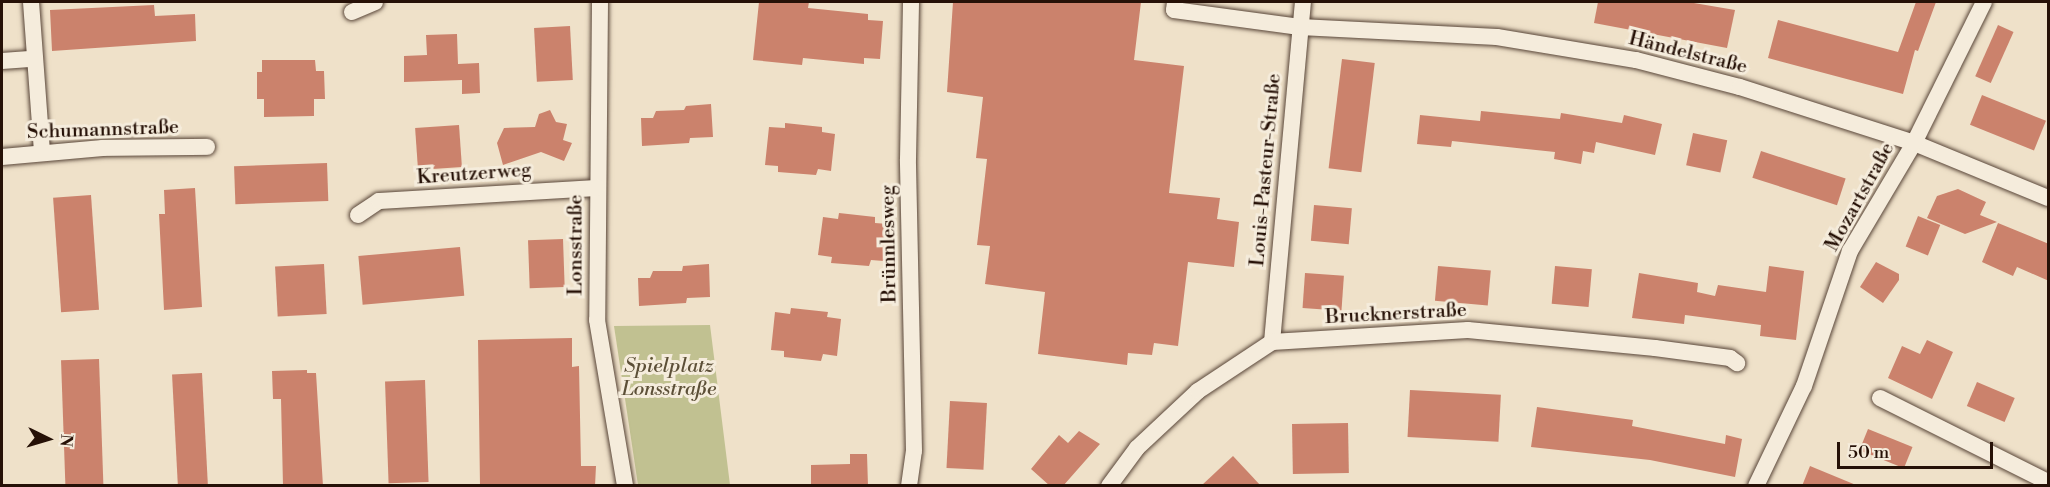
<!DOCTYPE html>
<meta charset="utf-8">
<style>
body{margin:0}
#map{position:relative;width:2050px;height:487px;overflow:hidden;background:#efe1c9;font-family:"Libre Bodoni",serif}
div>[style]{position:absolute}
.green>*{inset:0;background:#c1c191}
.building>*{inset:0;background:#cb826c;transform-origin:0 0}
.roads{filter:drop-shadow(0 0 2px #584538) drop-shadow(0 0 2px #584538)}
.minor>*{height:16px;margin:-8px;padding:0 8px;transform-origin:8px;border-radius:8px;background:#f5ecdc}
span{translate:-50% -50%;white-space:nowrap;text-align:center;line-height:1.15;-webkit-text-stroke:6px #f5ecdc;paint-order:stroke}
.street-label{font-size:20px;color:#261107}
.park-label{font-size:20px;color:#5c4f37;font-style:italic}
.frame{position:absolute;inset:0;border:3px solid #261107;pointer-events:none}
.north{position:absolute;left:18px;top:409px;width:60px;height:60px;-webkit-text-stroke:4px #f5ecdc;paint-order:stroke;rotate:95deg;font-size:16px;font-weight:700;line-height:24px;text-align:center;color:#261107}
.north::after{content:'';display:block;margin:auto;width:21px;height:27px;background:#261107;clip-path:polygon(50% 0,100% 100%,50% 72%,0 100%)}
.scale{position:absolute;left:1837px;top:442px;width:156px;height:27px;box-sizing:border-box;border:3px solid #261107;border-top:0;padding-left:8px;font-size:18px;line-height:21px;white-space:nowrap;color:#261107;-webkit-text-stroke:4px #f5ecdc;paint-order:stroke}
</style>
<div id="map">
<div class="green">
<div style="clip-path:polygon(710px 325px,730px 485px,638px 485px,614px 326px)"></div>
</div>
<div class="building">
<div style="clip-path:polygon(759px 2px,809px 2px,808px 8px,868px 14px,868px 20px,883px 21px,880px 59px,864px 58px,864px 64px,803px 58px,802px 65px,753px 60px)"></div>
<div style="clip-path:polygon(953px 2px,1141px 2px,1134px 60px,1184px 66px,1169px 193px,1220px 198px,1217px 219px,1239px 222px,1234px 267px,1188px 262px,1178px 346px,1154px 343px,1152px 355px,1128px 353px,1127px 365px,1038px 354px,1045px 292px,985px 284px,990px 246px,977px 245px,987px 159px,976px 158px,983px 97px,947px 92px)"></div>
<div style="clip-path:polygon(1598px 2px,1688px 2px,1735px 10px,1727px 48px,1594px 23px)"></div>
<div style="clip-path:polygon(1916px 2px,1936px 2px,1918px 51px,1915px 50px,1903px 94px,1768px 58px,1778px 20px,1898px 52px)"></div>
<div style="clip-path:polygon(154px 5px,155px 16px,195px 14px,196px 41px,52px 51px,50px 10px)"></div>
<div style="left:1998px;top:25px;width:17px;height:56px;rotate:24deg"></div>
<div style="left:570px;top:26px;width:54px;height:36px;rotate:87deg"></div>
<div style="clip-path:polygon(457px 34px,458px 64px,479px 63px,480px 93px,462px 94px,462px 80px,404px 82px,404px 56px,427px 55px,426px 35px)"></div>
<div style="left:1342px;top:59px;width:33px;height:110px;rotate:7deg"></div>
<div style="clip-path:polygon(262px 60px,315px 60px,316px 71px,324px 71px,325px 99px,314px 99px,314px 116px,264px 117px,264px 99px,257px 99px,257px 72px,262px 72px)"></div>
<div style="left:1982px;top:95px;width:69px;height:32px;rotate:22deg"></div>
<div style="clip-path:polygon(711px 104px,713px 137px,690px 138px,689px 143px,642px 146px,641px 118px,653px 118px,656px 111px,684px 110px,686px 106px)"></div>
<div style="clip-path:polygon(550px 110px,556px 122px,567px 124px,563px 140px,572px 143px,564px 161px,541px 152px,503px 165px,497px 143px,504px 128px,535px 127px,539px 114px)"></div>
<div style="clip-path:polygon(1481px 111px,1560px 119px,1561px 113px,1622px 123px,1624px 115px,1662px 124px,1655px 155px,1596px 142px,1594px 153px,1583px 151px,1581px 164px,1554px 159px,1555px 152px,1452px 141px,1451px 147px,1417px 144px,1420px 115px,1480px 121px)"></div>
<div style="clip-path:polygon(785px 123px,822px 127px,822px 132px,835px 134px,831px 171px,818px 169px,816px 175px,778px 172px,778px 166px,765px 165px,769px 127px,785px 128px)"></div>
<div style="left:459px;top:125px;width:42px;height:44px;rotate:86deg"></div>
<div style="left:1693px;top:133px;width:35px;height:33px;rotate:12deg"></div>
<div style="left:1761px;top:151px;width:89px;height:28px;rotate:18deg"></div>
<div style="left:327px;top:163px;width:38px;height:93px;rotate:88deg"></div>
<div style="clip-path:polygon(195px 188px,202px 307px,164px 310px,159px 214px,165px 214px,164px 190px)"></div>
<div style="clip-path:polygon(1958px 189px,1986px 202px,1980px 215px,1997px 222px,1965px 234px,1927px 218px,1937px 196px)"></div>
<div style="left:91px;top:195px;width:115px;height:38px;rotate:86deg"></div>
<div style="left:1314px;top:205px;width:38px;height:36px;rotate:5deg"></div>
<div style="clip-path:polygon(839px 213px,875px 217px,875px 223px,888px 224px,884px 261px,871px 260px,869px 266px,831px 263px,832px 257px,818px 255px,823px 217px,838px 219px)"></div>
<div style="left:1918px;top:216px;width:24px;height:33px;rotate:22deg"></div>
<div style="clip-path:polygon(1998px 223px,2049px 244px,2049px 281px,2017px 267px,2013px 276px,1982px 262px)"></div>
<div style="left:563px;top:239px;width:48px;height:35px;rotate:88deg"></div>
<div style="left:460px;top:247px;width:49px;height:102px;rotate:85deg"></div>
<div style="clip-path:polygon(1876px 262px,1899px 274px,1899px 280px,1883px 303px,1860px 287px)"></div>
<div style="left:324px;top:264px;width:50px;height:49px;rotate:87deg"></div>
<div style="clip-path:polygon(709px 264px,710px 297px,687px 298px,686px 303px,639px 306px,638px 278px,650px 278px,653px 271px,682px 271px,683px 266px)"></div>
<div style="left:1438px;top:266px;width:53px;height:35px;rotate:5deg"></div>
<div style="left:1555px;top:266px;width:37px;height:38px;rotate:5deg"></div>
<div style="clip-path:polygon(1769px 266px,1804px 271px,1796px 340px,1760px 336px,1761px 325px,1685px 315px,1684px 324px,1632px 318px,1639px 273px,1698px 283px,1697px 292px,1715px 296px,1718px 285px,1766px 292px)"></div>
<div style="left:1305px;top:273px;width:39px;height:35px;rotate:4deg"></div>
<div style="clip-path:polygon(791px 308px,828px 312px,827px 317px,841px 319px,837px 356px,823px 354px,821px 361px,784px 357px,784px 351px,771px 350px,775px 312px,790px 314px)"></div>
<div style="clip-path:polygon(572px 338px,572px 367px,579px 366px,581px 466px,596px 466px,595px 486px,480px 486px,478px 340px)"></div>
<div style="clip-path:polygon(1927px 340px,1953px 352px,1932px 399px,1888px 378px,1902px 346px,1920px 354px)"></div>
<div style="left:99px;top:359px;width:127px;height:38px;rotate:88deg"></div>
<div style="clip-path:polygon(307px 370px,307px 373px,316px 373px,323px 486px,283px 486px,281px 399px,273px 399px,272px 371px)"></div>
<div style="left:202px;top:373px;width:113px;height:30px;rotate:87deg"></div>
<div style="left:425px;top:380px;width:102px;height:40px;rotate:88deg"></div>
<div style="left:1977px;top:382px;width:41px;height:26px;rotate:23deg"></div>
<div style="left:1410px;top:390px;width:91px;height:47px;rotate:3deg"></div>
<div style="left:950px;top:401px;width:37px;height:67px;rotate:3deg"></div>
<div style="clip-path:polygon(1537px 407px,1633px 420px,1632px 426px,1725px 444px,1726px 435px,1742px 439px,1735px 477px,1650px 460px,1531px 447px)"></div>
<div style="left:1348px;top:423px;width:50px;height:56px;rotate:89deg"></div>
<div style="left:1868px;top:429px;width:48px;height:23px;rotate:22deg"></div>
<div style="clip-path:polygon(1079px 431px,1100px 444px,1063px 486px,1050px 486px,1031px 469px,1059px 435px,1068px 443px)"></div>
<div style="clip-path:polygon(850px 454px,867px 454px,868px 486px,811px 486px,811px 465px,850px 464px)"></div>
<div style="clip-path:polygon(1233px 456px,1261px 486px,1201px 486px)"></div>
<div style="clip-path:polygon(1810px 466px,1856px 485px,1856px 486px,1802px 486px)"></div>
</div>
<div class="roads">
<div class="minor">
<div style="left:31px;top:2px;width:150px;rotate:85.8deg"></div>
<div style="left:600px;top:2px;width:318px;rotate:90.5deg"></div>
<div style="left:597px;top:320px;width:168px;rotate:80.4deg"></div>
<div style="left:1175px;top:2px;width:8px;rotate:97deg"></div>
<div style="left:1174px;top:10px;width:127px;rotate:7.7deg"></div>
<div style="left:1300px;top:27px;width:197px;rotate:2.9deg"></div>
<div style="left:1497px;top:37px;width:141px;rotate:9.4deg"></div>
<div style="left:1636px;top:60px;width:107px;rotate:14.6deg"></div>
<div style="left:1740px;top:87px;width:183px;rotate:17.8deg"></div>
<div style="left:1914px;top:143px;width:145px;rotate:22.3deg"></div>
<div style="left:352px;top:12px;width:25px;rotate:-23deg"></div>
<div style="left:2px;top:61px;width:31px;rotate:-4deg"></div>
<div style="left:2px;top:157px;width:101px;rotate:-5.1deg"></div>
<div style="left:103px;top:148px;width:104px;rotate:-0.6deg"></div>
<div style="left:358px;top:215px;width:25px;rotate:-34deg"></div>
<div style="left:379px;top:201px;width:218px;rotate:-3.4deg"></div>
<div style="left:1272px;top:342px;width:341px;rotate:-84.8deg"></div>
<div style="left:1880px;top:398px;width:188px;rotate:26.6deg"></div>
<div style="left:909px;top:486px;width:35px;rotate:-82deg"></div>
<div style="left:914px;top:451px;width:292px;rotate:-91.2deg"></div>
<div style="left:908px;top:159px;width:157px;rotate:-88.9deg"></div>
<div style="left:1109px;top:486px;width:47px;rotate:-53.6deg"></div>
<div style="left:1137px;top:448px;width:83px;rotate:-43.1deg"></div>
<div style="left:1198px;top:391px;width:89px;rotate:-33.5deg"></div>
<div style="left:1272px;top:342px;width:196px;rotate:-3.5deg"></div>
<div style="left:1468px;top:330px;width:188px;rotate:5.5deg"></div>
<div style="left:1655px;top:348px;width:76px;rotate:7.6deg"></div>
<div style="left:1730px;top:358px;width:9px;rotate:36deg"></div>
<div style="left:1756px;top:486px;width:111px;rotate:-64.4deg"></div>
<div style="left:1804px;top:386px;width:143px;rotate:-71.2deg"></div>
<div style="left:1850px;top:251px;width:126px;rotate:-59.3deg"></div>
<div style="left:1914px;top:143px;width:157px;rotate:-63.6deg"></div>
</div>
</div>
<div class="street-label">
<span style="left:1688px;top:53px;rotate:14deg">Händelstraße</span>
<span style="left:103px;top:130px;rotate:-2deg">Schumannstraße</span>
<span style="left:1266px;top:170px;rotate:-85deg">Louis-Pasteur-Straße</span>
<span style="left:474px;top:174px;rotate:-4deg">Kreutzerweg</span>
<span style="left:1860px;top:197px;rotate:-61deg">Mozartstraße</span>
<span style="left:889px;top:244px;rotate:-91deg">Brünnlesweg</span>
<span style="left:576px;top:245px;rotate:-90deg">Lonsstraße</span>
<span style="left:1396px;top:314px;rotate:-3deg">Brucknerstraße</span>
</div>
<div class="park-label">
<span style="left:669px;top:378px">Spielplatz<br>Lonsstraße</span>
</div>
<div class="frame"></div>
<div class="north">N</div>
<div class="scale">50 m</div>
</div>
